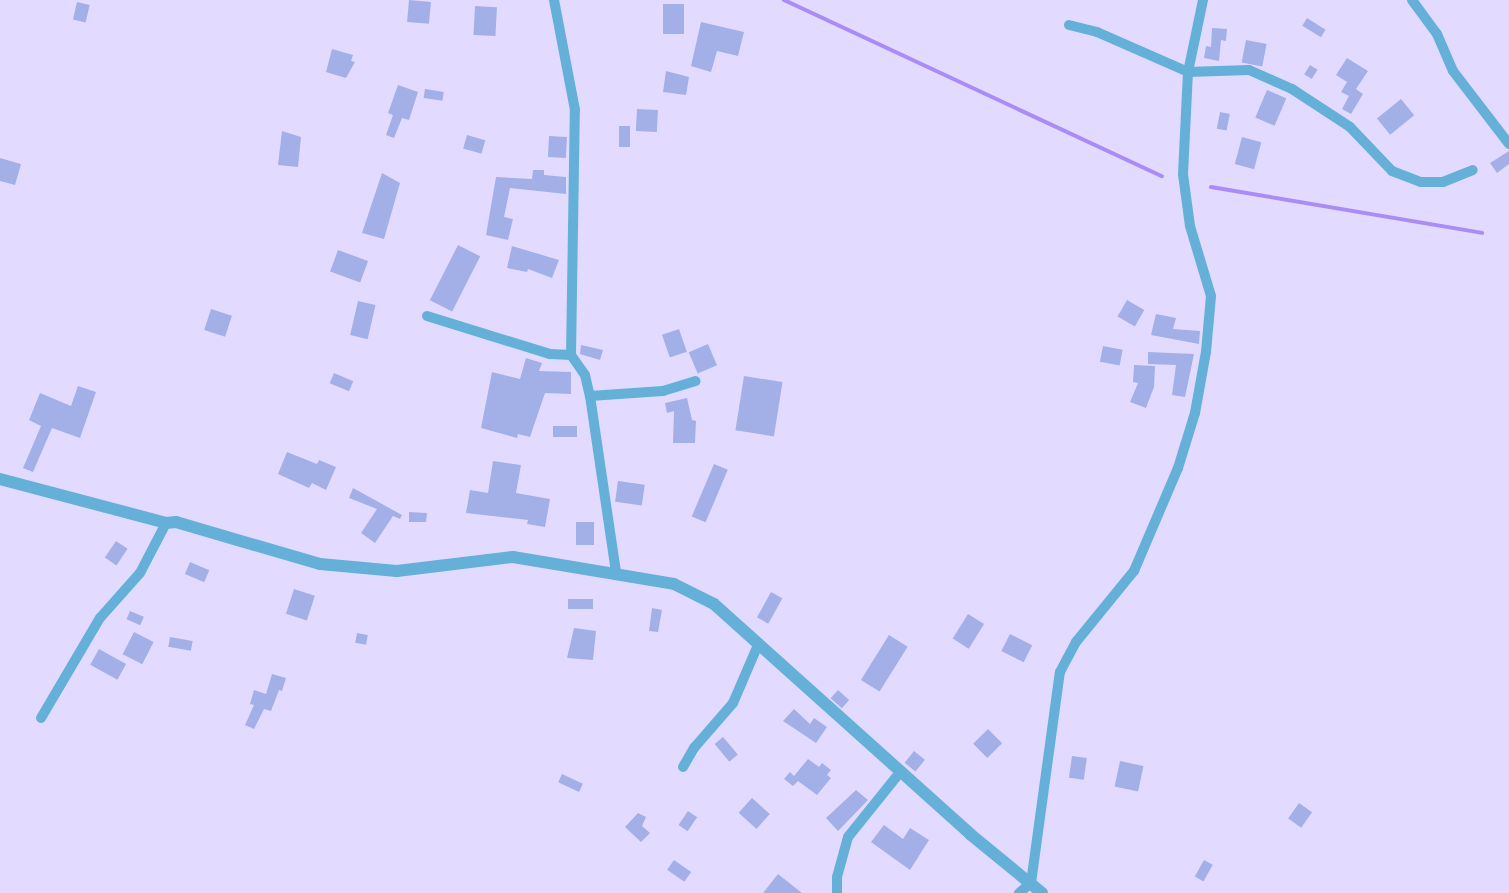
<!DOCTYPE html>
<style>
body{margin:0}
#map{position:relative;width:1509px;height:893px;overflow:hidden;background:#e2dbff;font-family:"PT Sans",sans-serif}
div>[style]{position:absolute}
.stream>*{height:4px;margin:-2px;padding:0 2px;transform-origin:2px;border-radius:2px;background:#a98cf6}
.building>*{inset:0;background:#a3b0e8;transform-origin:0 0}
.minor>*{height:10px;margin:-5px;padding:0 5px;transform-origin:5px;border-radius:5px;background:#65b0d9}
.tertiary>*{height:12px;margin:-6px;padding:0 6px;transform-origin:6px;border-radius:6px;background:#65b0d9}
span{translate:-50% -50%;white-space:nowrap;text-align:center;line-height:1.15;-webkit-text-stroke:5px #eeecf8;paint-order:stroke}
</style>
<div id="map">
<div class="stream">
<div style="left:784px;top:0;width:417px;rotate:25deg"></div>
<div style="left:1211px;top:187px;width:275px;rotate:9.6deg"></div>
</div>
<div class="building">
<div style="left:409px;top:0;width:22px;height:22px;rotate:5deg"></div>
<div style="left:77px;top:2px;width:13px;height:18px;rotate:13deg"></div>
<div style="left:663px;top:4px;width:21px;height:30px"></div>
<div style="left:475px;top:6px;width:22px;height:29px;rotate:3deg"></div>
<div style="left:1307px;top:18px;width:22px;height:9px;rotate:32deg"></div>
<div style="clip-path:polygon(701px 22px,744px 32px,738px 56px,717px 51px,711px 72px,691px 66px)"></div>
<div style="clip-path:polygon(1212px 28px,1227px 29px,1226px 41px,1221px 40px,1219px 61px,1204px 58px,1206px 46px,1211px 47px)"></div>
<div style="left:1246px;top:40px;width:21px;height:23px;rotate:11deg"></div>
<div style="clip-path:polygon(332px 49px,353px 55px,351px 61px,355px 62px,346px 78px,326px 72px)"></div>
<div style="clip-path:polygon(1347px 58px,1368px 71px,1356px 89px,1363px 94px,1351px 114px,1342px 109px,1349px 96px,1341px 92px,1347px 82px,1336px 75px)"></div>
<div style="left:1310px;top:65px;width:9px;height:11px;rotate:32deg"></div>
<div style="clip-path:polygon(666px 71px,689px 77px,686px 95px,663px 92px)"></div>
<div style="clip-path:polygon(398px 85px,418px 92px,409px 120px,402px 118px,394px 138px,386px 135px,393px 115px,388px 113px)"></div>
<div style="left:425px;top:89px;width:19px;height:9px;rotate:9deg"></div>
<div style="left:1267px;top:90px;width:21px;height:30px;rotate:23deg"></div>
<div style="left:1401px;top:99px;width:21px;height:31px;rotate:51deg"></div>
<div style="left:637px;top:109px;width:21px;height:22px;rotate:3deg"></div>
<div style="left:1220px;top:112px;width:10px;height:17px;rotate:11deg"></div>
<div style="left:619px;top:126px;width:11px;height:21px"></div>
<div style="clip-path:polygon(282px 131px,301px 137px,298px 167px,278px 165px)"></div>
<div style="left:467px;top:135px;width:19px;height:14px;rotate:16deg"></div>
<div style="left:549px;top:136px;width:18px;height:21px;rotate:3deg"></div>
<div style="left:1242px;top:137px;width:20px;height:28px;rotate:15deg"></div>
<div style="clip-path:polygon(1509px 151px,1509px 164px,1497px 173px,1490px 163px)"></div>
<div style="clip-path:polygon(0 158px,21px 164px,15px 185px,0 181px)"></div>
<div style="clip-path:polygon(533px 170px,544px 170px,544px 175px,566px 177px,566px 194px,510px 188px,504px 217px,513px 219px,508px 240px,486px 235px,496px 177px,532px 179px)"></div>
<div style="clip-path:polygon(382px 173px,400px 183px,384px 239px,362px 233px)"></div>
<div style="left:458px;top:245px;width:25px;height:62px;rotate:27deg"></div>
<div style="clip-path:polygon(512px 246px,559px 260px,552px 278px,528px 269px,527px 272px,507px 268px)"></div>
<div style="left:338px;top:250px;width:32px;height:23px;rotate:20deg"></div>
<div style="left:1127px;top:300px;width:20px;height:19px;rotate:30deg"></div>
<div style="left:358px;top:301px;width:18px;height:35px;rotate:13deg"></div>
<div style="left:211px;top:309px;width:22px;height:22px;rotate:18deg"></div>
<div style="clip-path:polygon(1156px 314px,1176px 318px,1173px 329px,1200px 331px,1199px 344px,1151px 335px)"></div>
<div style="left:679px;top:329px;width:24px;height:18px;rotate:71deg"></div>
<div style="left:708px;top:344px;width:23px;height:21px;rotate:67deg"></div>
<div style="clip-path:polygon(581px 345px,603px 350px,600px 360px,580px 354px)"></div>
<div style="left:1103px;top:346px;width:20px;height:16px;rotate:11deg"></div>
<div style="clip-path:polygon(1148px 352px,1194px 354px,1185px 397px,1172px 395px,1176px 365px,1148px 364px)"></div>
<div style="clip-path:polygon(526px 358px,542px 363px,539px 371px,571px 372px,571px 394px,545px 393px,530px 437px,518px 434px,517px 438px,481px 428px,492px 372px,520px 379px)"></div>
<div style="clip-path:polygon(1134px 365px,1155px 366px,1154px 387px,1146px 408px,1130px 402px,1138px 383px,1133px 382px)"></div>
<div style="left:334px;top:373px;width:21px;height:11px;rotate:23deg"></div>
<div style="left:744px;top:376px;width:39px;height:55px;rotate:9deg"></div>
<div style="clip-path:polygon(78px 386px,96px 392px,80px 438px,52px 428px,33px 472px,23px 468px,41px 426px,29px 420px,40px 393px,71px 406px)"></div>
<div style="clip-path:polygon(687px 398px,692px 420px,696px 421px,695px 443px,673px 443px,674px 411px,667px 413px,665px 403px)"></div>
<div style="left:577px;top:426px;width:11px;height:24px;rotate:90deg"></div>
<div style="clip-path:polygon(287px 452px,317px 464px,319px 460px,336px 467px,326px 490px,312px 483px,309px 488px,278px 474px)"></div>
<div style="clip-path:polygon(493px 461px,521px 465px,516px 493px,550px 499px,545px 527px,527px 524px,528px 520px,466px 513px,470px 490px,488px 493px)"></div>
<div style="left:714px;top:464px;width:15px;height:57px;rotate:23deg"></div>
<div style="left:618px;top:481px;width:27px;height:21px;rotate:8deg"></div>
<div style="clip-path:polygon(353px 488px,402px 515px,400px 519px,393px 516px,375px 543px,361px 533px,377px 509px,349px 498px)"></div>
<div style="clip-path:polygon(409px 512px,427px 513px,426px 522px,409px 522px)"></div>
<div style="left:576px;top:522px;width:18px;height:23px"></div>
<div style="left:116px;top:541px;width:14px;height:20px;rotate:34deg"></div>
<div style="left:190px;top:562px;width:21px;height:13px;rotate:23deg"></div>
<div style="left:294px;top:589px;width:22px;height:26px;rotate:18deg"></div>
<div style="left:771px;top:592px;width:13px;height:29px;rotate:29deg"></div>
<div style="left:568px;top:599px;width:25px;height:10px"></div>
<div style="clip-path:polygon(652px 608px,662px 610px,658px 632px,649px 631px)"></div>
<div style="left:130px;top:611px;width:15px;height:9px;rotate:23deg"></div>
<div style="left:968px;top:614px;width:19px;height:29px;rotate:32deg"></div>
<div style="clip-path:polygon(574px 628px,596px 631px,593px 660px,567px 658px)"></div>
<div style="left:134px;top:632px;width:22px;height:25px;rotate:27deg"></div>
<div style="left:357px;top:633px;width:11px;height:10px;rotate:10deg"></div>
<div style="left:1010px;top:634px;width:25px;height:19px;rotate:27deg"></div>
<div style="left:889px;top:635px;width:22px;height:53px;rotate:32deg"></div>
<div style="left:170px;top:637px;width:23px;height:10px;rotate:10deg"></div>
<div style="left:99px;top:649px;width:31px;height:18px;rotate:29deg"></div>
<div style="clip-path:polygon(272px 674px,286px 678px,282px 691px,279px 690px,271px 711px,264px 709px,254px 729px,245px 725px,254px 705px,250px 704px,254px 690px,266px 694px)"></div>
<div style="left:838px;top:690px;width:15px;height:11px;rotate:42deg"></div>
<div style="clip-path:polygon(794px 709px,810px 724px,814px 718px,827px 727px,816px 743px,783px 721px)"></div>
<div style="left:988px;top:729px;width:20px;height:21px;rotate:45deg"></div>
<div style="left:723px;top:737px;width:23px;height:11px;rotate:50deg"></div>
<div style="left:914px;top:751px;width:14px;height:15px;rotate:39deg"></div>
<div style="left:1072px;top:756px;width:15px;height:22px;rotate:8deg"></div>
<div style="clip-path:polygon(808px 759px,819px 767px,822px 763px,831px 770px,827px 775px,831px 778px,817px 795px,798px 781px,793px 786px,784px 779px,790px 772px,794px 776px)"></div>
<div style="left:1120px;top:761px;width:24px;height:26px;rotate:12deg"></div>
<div style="left:562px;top:774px;width:23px;height:9px;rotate:25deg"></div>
<div style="clip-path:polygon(856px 790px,868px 800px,838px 831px,826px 818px)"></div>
<div style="left:752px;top:798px;width:24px;height:20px;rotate:42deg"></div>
<div style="left:1299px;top:803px;width:16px;height:19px;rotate:35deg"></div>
<div style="left:688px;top:811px;width:11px;height:17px;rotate:34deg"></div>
<div style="clip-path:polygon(638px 813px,646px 817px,642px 826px,650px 833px,641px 842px,625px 827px)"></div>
<div style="clip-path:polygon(884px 825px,903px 839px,910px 828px,929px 840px,910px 870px,871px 842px)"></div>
<div style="left:674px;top:860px;width:21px;height:12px;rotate:35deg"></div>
<div style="left:1204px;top:860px;width:10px;height:19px;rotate:29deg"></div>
<div style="clip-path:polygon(778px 874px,802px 893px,763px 893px)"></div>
</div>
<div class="minor">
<div style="left:1412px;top:0;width:42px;rotate:53.7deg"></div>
<div style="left:1437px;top:34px;width:40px;rotate:66.6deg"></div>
<div style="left:1453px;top:71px;width:92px;rotate:52.5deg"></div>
<div style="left:1069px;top:25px;width:29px;rotate:14deg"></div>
<div style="left:1097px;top:32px;width:99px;rotate:23.7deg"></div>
<div style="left:1188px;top:72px;width:61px;rotate:-1.9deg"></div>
<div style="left:1249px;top:70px;width:47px;rotate:23.8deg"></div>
<div style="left:1292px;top:89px;width:69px;rotate:33.2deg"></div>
<div style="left:1350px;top:127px;width:61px;rotate:46.3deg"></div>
<div style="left:1392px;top:171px;width:31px;rotate:21deg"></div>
<div style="left:1421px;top:182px;width:22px"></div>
<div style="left:1443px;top:182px;width:32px;rotate:-22deg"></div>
<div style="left:427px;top:316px;width:129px;rotate:17.2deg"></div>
<div style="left:550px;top:354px;width:21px;rotate:3deg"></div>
<div style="left:571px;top:355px;width:245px;rotate:-89.1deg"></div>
<div style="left:575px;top:110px;width:112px;rotate:-100.8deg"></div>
<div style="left:571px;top:355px;width:24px;rotate:55deg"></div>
<div style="left:585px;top:375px;width:22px;rotate:77deg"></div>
<div style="left:590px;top:396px;width:179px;rotate:81.6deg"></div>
<div style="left:590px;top:396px;width:73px;rotate:-3.9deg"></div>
<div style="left:663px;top:391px;width:34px;rotate:-17deg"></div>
<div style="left:41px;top:718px;width:116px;rotate:-59.5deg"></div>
<div style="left:100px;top:618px;width:60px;rotate:-48.4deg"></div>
<div style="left:140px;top:573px;width:56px;rotate:-62.5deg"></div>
<div style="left:683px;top:767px;width:22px;rotate:-60deg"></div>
<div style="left:694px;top:748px;width:60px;rotate:-49.1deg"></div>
<div style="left:733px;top:703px;width:63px;rotate:-66.7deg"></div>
<div style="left:837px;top:893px;width:16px;rotate:-90deg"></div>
<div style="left:837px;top:877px;width:41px;rotate:-74.6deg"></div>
<div style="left:848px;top:837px;width:85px;rotate:-51.2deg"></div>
<div style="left:1019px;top:893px;width:16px;rotate:-40deg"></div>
<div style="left:1031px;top:883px;width:213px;rotate:-82.2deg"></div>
<div style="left:1060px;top:672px;width:34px;rotate:-62deg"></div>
<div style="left:1076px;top:642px;width:92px;rotate:-50.8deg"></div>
<div style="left:1134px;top:571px;width:112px;rotate:-66.9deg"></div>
<div style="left:1178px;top:468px;width:58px;rotate:-72.8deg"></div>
<div style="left:1195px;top:413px;width:62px;rotate:-79.8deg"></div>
<div style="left:1206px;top:352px;width:56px;rotate:-84.9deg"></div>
<div style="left:1211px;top:296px;width:73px;rotate:-106.7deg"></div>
<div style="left:1190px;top:226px;width:52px;rotate:-97.7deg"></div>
<div style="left:1183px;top:174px;width:102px;rotate:-87.2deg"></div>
<div style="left:1188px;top:72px;width:74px;rotate:-78.2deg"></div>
</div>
<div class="tertiary">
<div style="left:0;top:479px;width:172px;rotate:14.8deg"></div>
<div style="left:166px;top:523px;width:10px;rotate:-6deg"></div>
<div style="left:176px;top:522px;width:150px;rotate:16.3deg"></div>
<div style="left:320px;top:564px;width:77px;rotate:5.2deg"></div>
<div style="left:397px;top:571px;width:117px;rotate:-6.9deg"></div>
<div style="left:513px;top:557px;width:163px;rotate:9.5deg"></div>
<div style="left:674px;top:584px;width:45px;rotate:26.6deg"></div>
<div style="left:714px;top:604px;width:344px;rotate:41.9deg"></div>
<div style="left:970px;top:834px;width:93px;rotate:39.3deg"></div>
</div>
</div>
